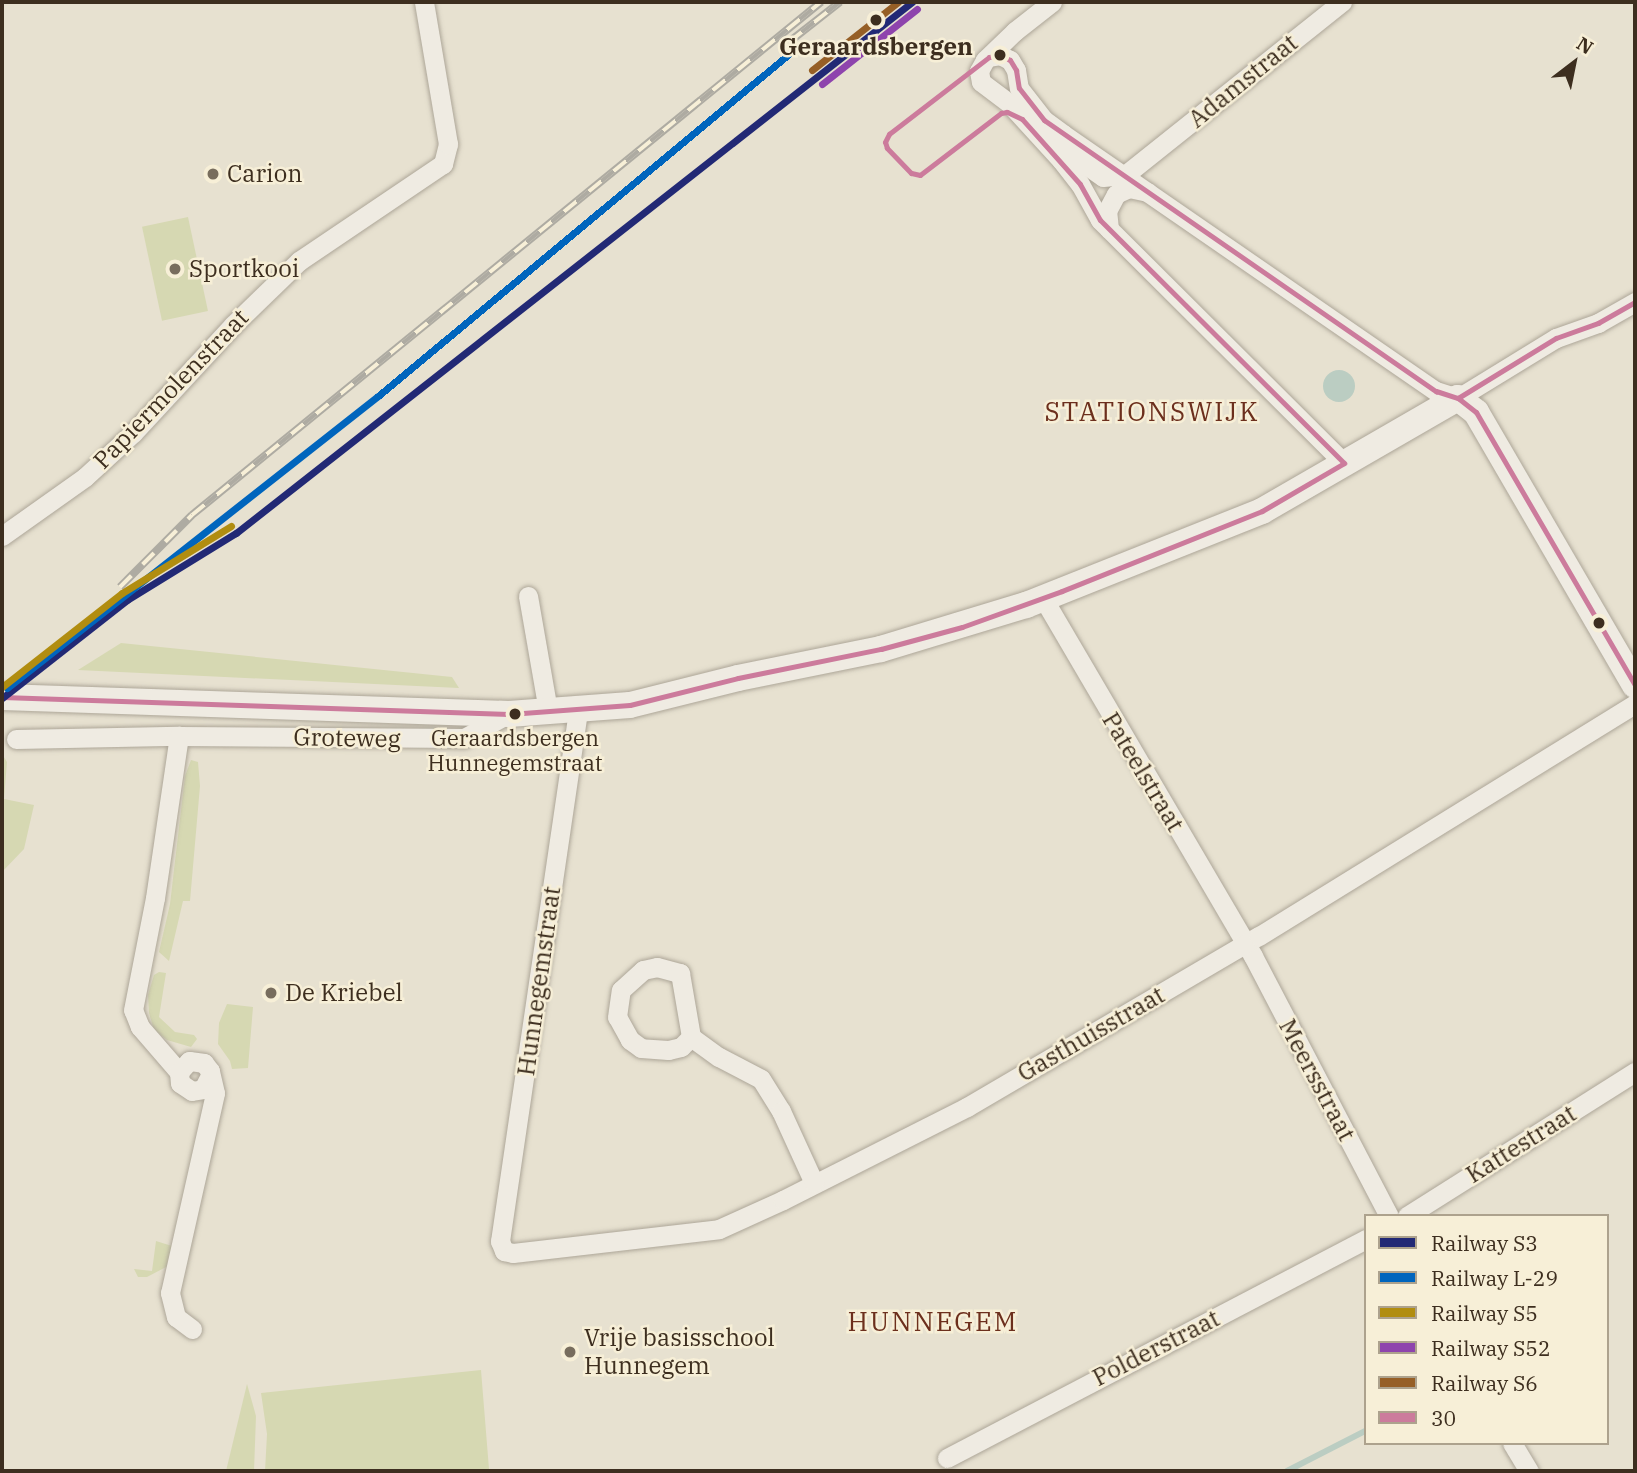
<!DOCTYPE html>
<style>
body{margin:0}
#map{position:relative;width:1637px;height:1473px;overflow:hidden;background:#e7e1d0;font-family:"IBM Plex Serif",serif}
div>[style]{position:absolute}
.green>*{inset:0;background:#d6d8b2;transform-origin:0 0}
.water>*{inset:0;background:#bbcdc2}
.round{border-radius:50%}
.stream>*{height:6px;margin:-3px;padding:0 3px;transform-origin:3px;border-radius:3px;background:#bbcdc2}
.roads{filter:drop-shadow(0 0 2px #ada698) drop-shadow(0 0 2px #ada698)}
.street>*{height:19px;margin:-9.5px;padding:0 9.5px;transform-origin:9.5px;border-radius:9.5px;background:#efebe2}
.secondary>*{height:26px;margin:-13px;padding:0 13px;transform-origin:13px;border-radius:13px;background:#efebe2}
.rail>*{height:8px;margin-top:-4px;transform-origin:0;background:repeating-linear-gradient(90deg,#f7efd7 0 16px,#aeaba2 0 32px);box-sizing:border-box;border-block:2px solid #aeaba2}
.bus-1>*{height:5px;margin:-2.5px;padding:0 2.5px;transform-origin:2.5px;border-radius:2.5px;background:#cc7b9c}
.rail-1>*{height:7px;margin:-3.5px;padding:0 3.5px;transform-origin:3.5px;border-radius:3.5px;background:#222975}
.rail-2>*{height:7px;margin:-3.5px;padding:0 3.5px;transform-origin:3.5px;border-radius:3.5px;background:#0065bd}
.rail-3>*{height:7px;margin:-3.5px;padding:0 3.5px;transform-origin:3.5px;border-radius:3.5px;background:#b18d10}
.rail-4>*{height:7px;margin:-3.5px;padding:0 3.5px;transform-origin:3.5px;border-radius:3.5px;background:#8e44ad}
.rail-5>*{height:7px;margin:-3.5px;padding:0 3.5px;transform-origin:3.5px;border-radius:3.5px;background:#965f26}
.dots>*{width:19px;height:19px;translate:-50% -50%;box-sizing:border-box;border:4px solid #f7efd7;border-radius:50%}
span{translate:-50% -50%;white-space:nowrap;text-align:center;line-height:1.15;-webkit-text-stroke:5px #f7efd7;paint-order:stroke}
.bus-label{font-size:22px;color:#3d2e1f}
.stop-label{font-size:24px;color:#3d2e1f;font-weight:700}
.street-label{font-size:24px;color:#3d2e1f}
.poi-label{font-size:24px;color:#3d2e1f}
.left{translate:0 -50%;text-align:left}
.neighbourhood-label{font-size:26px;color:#6c2f1d;letter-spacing:2px}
.frame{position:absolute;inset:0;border:4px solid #3d2e1f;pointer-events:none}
.legend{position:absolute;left:1364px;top:1214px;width:245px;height:231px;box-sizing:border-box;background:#f7efd7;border:2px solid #ada28d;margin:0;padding:9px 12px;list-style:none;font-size:21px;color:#3d2e1f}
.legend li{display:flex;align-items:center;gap:14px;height:35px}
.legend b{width:35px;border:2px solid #ada28d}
.north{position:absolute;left:1539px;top:28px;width:70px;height:70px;-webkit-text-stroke:5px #f7efd7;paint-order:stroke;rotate:32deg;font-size:19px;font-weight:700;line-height:28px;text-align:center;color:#3d2e1f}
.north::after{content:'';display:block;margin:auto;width:24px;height:32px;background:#3d2e1f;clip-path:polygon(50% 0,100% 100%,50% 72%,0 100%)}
</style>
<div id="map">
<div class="green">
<div style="left:188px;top:217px;width:96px;height:47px;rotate:78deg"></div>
<div style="clip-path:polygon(121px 643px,452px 677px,459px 688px,78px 670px)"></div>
<div style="clip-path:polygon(2px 754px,7px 762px,4px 799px,34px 805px,24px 849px,2px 872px)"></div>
<div style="clip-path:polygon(191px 760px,198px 762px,200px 786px,190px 901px,183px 901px,169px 961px,159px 952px,170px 904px,185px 776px)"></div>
<div style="clip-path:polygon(159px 972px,166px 973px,159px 1017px,175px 1032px,194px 1035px,197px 1039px,191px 1047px,167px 1040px,154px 1030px,149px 1013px,148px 995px,154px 975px)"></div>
<div style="clip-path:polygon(227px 1004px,253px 1007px,248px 1068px,232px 1069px,230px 1061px,218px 1044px,219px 1023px)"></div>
<div style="clip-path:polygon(156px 1241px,172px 1246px,168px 1266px,147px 1277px,138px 1277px,134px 1269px,152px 1271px)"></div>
<div style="clip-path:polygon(481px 1370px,489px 1469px,265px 1471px,267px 1434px,261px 1393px)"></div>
<div style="clip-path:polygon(247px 1384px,256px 1416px,254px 1471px,226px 1471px)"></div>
</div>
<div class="water">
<div class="round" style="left:1323px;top:370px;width:32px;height:32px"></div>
</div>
<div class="stream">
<div style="left:1287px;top:1471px;width:88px;rotate:-27.1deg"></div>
</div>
<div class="roads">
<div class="street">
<div style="left:1052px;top:2px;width:47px;rotate:141.9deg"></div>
<div style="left:1015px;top:31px;width:42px;rotate:136deg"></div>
<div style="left:985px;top:60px;width:13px;rotate:119deg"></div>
<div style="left:979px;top:71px;width:11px;rotate:80deg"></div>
<div style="left:981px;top:82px;width:36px;rotate:37deg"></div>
<div style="left:1010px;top:104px;width:76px;rotate:47.7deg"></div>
<div style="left:1061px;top:160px;width:31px;rotate:52deg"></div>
<div style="left:1080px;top:184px;width:41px;rotate:60.9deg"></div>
<div style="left:1100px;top:220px;width:344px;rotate:44.9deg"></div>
<div style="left:989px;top:57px;width:11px;rotate:-10deg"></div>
<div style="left:1000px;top:55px;width:11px;rotate:27deg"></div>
<div style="left:1010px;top:60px;width:12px;rotate:59deg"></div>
<div style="left:1016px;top:70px;width:18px;rotate:81deg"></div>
<div style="left:1019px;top:88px;width:41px;rotate:52deg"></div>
<div style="left:1044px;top:120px;width:24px;rotate:36deg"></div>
<div style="left:1063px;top:134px;width:453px;rotate:34.6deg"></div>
<div style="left:1436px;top:391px;width:23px;rotate:18deg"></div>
<div style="left:1458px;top:398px;width:115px;rotate:-31.5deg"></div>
<div style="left:1556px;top:338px;width:45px;rotate:-19.7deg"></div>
<div style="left:1598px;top:323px;width:43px;rotate:-29.6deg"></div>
<div style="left:1060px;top:147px;width:52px;rotate:34.9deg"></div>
<div style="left:1103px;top:177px;width:22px;rotate:-5deg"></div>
<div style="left:1125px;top:175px;width:278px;rotate:-38.6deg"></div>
<div style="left:1109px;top:229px;width:18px;rotate:-96deg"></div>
<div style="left:1107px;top:211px;width:19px;rotate:-62deg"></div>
<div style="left:1116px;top:194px;width:14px;rotate:-25deg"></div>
<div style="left:1129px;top:188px;width:19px;rotate:12deg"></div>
<div style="left:2px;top:536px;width:102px;rotate:-35.4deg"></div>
<div style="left:85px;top:477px;width:65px;rotate:-42.5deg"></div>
<div style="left:133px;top:433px;width:147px;rotate:-47.2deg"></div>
<div style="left:233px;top:325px;width:92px;rotate:-44.1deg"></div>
<div style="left:299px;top:261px;width:174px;rotate:-34deg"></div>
<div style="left:443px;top:164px;width:21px;rotate:-76deg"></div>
<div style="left:448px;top:144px;width:144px;rotate:-99.6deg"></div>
<div style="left:528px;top:596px;width:117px;rotate:80.1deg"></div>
<div style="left:1043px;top:598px;width:415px;rotate:59.6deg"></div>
<div style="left:1253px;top:956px;width:293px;rotate:62.4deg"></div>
<div style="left:578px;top:711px;width:536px;rotate:98.37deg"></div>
<div style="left:500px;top:1241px;width:11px;rotate:68deg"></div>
<div style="left:504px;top:1251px;width:9px;rotate:13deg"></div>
<div style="left:513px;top:1253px;width:207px;rotate:-6.6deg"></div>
<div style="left:719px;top:1229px;width:70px;rotate:-24.4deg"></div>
<div style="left:783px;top:1200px;width:206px;rotate:-26.8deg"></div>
<div style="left:967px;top:1107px;width:338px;rotate:-30.4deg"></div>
<div style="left:1259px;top:936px;width:442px;rotate:-31.7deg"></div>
<div style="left:16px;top:739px;width:163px;rotate:-1.1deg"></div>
<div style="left:179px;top:736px;width:285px;rotate:0.4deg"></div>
<div style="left:464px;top:738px;width:50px;rotate:-28.6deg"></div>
<div style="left:657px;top:967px;width:24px;rotate:15deg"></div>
<div style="left:680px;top:973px;width:65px;rotate:80.2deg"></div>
<div style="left:691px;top:1037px;width:14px;rotate:135deg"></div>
<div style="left:681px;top:1047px;width:13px;rotate:167deg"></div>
<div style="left:668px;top:1050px;width:27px;rotate:-176deg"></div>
<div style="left:641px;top:1048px;width:14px;rotate:-144deg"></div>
<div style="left:630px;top:1040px;width:26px;rotate:-119deg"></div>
<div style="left:617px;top:1017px;width:27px;rotate:-82deg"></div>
<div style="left:621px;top:990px;width:30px;rotate:-42deg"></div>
<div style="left:643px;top:970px;width:14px;rotate:-12deg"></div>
<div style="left:691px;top:1037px;width:34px;rotate:36deg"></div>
<div style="left:719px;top:1057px;width:47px;rotate:27.6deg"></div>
<div style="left:761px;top:1079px;width:38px;rotate:58deg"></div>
<div style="left:781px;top:1111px;width:79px;rotate:65.4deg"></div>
<div style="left:179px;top:1072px;width:60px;rotate:-130.9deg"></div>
<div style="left:140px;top:1027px;width:18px;rotate:-112deg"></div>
<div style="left:133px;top:1010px;width:114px;rotate:-78.9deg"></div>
<div style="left:155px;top:898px;width:164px;rotate:-81.6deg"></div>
<div style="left:1407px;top:1216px;width:270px;rotate:-32.3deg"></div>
<div style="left:192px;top:1329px;width:20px;rotate:-143deg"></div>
<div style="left:176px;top:1317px;width:25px;rotate:-104deg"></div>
<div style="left:170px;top:1293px;width:205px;rotate:-77.3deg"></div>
<div style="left:215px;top:1093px;width:23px;rotate:-103deg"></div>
<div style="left:210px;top:1071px;width:10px;rotate:-127deg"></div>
<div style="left:204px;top:1063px;width:15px;rotate:-172deg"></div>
<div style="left:189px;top:1061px;width:15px;rotate:132deg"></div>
<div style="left:179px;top:1072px;width:11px;rotate:85deg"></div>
<div style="left:180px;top:1083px;width:14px;rotate:34deg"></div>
<div style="left:192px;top:1091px;width:11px;rotate:-10deg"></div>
<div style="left:203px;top:1089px;width:15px;rotate:-62deg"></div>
<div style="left:1512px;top:1443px;width:33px;rotate:59deg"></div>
<div style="left:947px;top:1458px;width:473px;rotate:-27.6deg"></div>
</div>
<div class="secondary">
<div style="left:2px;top:697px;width:507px;rotate:1.92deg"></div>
<div style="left:509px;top:714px;width:121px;rotate:-4.3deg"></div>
<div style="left:630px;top:705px;width:111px;rotate:-14deg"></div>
<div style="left:738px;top:678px;width:146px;rotate:-11.5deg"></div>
<div style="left:881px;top:649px;width:152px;rotate:-16.9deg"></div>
<div style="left:1026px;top:605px;width:254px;rotate:-21.7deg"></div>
<div style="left:1262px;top:511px;width:226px;rotate:-30deg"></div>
<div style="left:1458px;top:398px;width:23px;rotate:38deg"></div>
<div style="left:1476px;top:412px;width:316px;rotate:59.8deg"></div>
</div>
</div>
<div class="rail">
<div style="left:789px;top:42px;width:65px;rotate:-38.1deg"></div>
<div style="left:120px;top:587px;width:102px;rotate:-45deg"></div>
<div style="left:192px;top:515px;width:812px;rotate:-39.2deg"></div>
</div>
<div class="bus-1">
<div style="left:1458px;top:398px;width:115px;rotate:-31.5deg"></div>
<div style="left:1556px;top:338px;width:45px;rotate:-19.7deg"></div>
<div style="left:1598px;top:323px;width:43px;rotate:-29.6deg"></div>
<div style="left:1344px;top:463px;width:344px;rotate:-135.1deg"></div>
<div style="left:1100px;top:220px;width:41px;rotate:-119.1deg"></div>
<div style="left:1080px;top:184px;width:87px;rotate:-131.7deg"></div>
<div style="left:1022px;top:119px;width:17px;rotate:-155deg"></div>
<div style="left:1007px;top:112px;width:6px;rotate:171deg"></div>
<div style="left:1001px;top:113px;width:102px;rotate:142.6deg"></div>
<div style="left:920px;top:175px;width:9px;rotate:-167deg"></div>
<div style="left:911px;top:173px;width:35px;rotate:-134deg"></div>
<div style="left:887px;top:148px;width:6px;rotate:-108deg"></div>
<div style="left:885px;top:142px;width:9px;rotate:-63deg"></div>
<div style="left:889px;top:134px;width:126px;rotate:-37.6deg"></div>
<div style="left:989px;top:57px;width:11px;rotate:-10deg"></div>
<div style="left:1000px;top:55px;width:11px;rotate:27deg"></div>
<div style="left:1010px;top:60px;width:12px;rotate:59deg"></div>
<div style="left:1016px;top:70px;width:18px;rotate:81deg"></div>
<div style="left:1019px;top:88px;width:41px;rotate:52deg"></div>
<div style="left:1044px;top:120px;width:477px;rotate:34.7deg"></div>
<div style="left:1436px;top:391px;width:23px;rotate:18deg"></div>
<div style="left:1458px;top:398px;width:23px;rotate:38deg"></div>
<div style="left:1476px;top:412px;width:316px;rotate:59.8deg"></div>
<div style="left:2px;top:697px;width:507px;rotate:1.92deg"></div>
<div style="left:509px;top:714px;width:121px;rotate:-4.3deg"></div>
<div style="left:630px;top:705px;width:111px;rotate:-14deg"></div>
<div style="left:738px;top:678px;width:146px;rotate:-11.5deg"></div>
<div style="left:881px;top:649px;width:84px;rotate:-15.2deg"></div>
<div style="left:962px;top:627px;width:106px;rotate:-19.8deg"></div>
<div style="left:1062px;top:591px;width:215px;rotate:-21.8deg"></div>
<div style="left:1262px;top:511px;width:95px;rotate:-30.3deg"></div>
</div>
<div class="rail-1">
<div style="left:2px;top:698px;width:159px;rotate:-38.1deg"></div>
<div style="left:127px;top:600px;width:128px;rotate:-31.6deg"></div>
<div style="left:236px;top:533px;width:860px;rotate:-38.15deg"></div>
</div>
<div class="rail-2">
<div style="left:7px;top:688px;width:472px;rotate:-38.2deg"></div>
<div style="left:378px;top:396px;width:542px;rotate:-39.77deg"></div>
</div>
<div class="rail-3">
<div style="left:2px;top:687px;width:152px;rotate:-38.1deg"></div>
<div style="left:122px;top:593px;width:128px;rotate:-31.6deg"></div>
</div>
<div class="rail-4">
<div style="left:822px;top:84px;width:121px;rotate:-38.3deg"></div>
</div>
<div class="rail-5">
<div style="left:812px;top:70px;width:110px;rotate:-38.3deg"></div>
</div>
<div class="dots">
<div style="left:876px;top:20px;background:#3d2e1f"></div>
<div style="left:1000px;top:55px;background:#3d2e1f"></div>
<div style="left:213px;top:174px;background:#786d5d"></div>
<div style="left:175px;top:269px;background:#786d5d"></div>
<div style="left:1599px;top:623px;background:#3d2e1f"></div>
<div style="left:515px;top:714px;background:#3d2e1f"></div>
<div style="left:271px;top:993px;background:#786d5d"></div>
<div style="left:570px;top:1352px;background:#786d5d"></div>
</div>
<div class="bus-label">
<span style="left:515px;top:750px">Geraardsbergen<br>Hunnegemstraat</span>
</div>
<div class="stop-label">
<span style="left:876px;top:47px">Geraardsbergen</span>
</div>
<div class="street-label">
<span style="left:1243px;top:81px;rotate:-39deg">Adamstraat</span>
<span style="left:171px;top:389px;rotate:-46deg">Papiermolenstraat</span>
<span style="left:347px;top:738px;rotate:1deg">Groteweg</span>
<span style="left:1143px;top:772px;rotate:59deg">Pateelstraat</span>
<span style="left:539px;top:981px;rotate:-82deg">Hunnegemstraat</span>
<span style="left:1091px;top:1034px;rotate:-30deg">Gasthuisstraat</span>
<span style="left:1317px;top:1080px;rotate:62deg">Meersstraat</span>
<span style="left:1521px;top:1144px;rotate:-32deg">Kattestraat</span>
<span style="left:1156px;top:1348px;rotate:-27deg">Polderstraat</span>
</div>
<div class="poi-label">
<span class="left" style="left:227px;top:174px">Carion</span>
<span class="left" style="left:189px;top:269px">Sportkooi</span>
<span class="left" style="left:285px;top:993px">De Kriebel</span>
<span class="left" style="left:584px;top:1352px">Vrije basisschool<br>Hunnegem</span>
</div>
<div class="neighbourhood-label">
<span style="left:1152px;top:412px">STATIONSWIJK</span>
<span style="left:933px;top:1322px">HUNNEGEM</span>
</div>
<div class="frame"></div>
<ul class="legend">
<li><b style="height:9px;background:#222975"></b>Railway S3</li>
<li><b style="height:9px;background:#0065bd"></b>Railway L-29</li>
<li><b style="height:9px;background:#b18d10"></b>Railway S5</li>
<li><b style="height:9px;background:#8e44ad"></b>Railway S52</li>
<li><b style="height:9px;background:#965f26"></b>Railway S6</li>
<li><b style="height:9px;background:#cc7b9c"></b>30</li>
</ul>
<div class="north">N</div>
</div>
